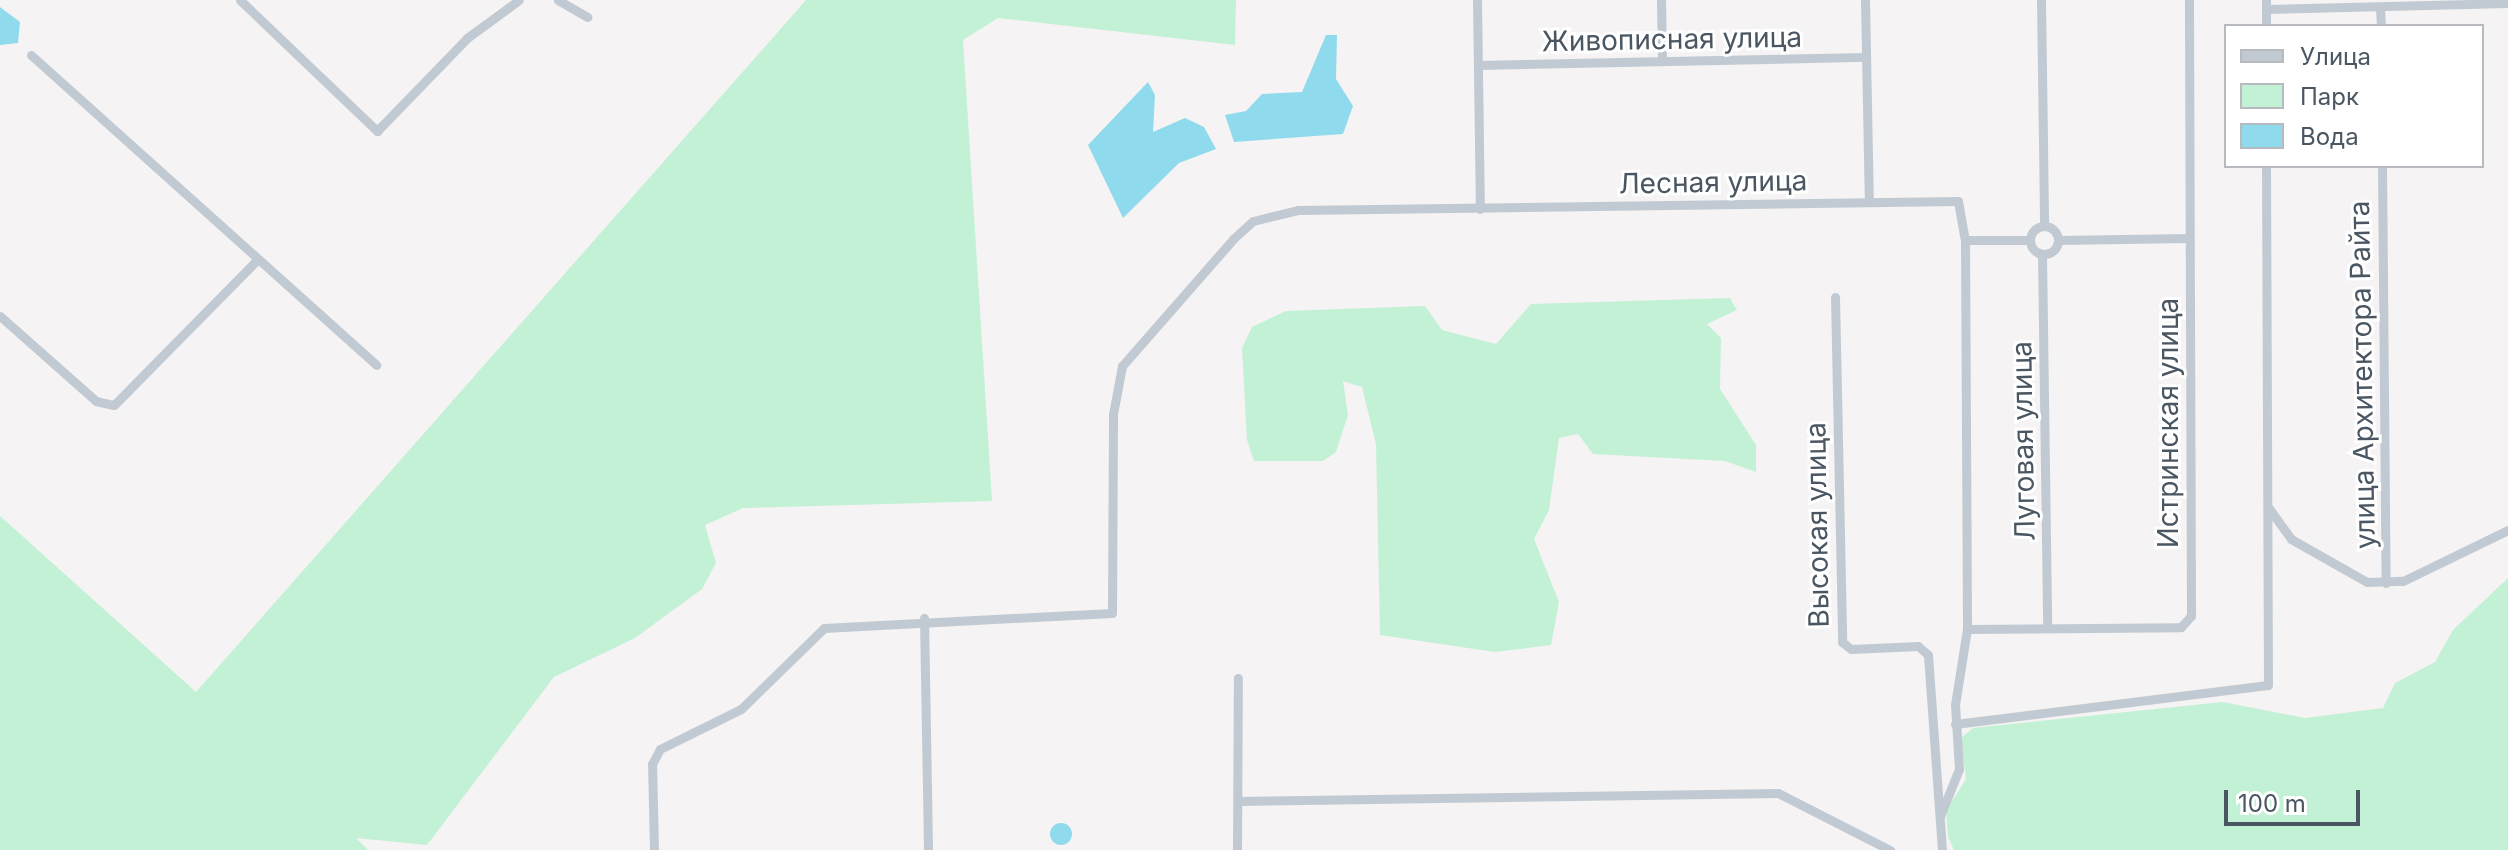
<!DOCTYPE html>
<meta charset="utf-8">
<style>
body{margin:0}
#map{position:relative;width:2508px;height:850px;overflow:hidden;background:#f5f3f3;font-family:Inter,sans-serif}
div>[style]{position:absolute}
.green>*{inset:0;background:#c3f1d5}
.water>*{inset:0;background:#90daee}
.round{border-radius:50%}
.street>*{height:9px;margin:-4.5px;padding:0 4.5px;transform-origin:4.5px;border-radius:4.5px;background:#c1cad2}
.street>.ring{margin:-4.5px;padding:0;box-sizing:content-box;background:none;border:9px solid #c1cad2;border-radius:50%}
span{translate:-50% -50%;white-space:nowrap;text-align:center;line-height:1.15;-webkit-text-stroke:6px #fff;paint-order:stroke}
.street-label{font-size:28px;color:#4a5661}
.legend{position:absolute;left:2224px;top:24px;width:260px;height:144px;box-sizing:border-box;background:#fff;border:2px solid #b7bbc0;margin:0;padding:10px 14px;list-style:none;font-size:24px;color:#4a5661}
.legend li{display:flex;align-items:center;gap:16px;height:40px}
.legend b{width:40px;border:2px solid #b7bbc0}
.scale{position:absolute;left:2224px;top:790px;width:136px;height:36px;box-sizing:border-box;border:4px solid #4a5661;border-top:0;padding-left:10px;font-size:24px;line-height:28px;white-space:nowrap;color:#4a5661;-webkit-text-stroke:6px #fff;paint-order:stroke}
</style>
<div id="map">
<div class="green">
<div style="clip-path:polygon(806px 0,1236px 0,1235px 45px,998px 18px,963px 40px,992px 501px,743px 508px,705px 525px,716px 563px,702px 589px,635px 638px,554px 677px,427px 845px,356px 838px,368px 850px,0 850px,0 516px,196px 692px)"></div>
<div style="clip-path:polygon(1730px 298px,1737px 310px,1707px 324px,1721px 338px,1720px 389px,1756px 445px,1756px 472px,1725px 461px,1593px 454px,1578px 434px,1559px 438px,1549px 510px,1534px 539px,1559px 602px,1551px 645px,1495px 652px,1380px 635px,1376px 444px,1362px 387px,1343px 381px,1348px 415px,1336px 452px,1323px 461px,1254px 461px,1247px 440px,1242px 348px,1252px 327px,1286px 311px,1425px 306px,1442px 330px,1496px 344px,1531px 304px)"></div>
<div style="clip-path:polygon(2508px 578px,2508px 850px,1954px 850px,1948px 837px,1946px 811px,1966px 779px,1961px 738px,1973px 728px,2223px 702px,2305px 718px,2383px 708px,2395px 683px,2435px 662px,2453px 630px)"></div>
</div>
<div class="water">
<div style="clip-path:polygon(0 7px,20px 22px,18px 43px,0 45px)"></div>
<div style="clip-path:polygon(1326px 35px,1337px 35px,1336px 79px,1353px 106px,1343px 134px,1234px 142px,1225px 115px,1246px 111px,1262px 94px,1302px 92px)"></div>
<div style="clip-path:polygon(1148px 82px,1155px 95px,1153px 132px,1185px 118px,1204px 127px,1216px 149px,1179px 163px,1123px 218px,1088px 145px)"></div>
<div class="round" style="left:1050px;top:823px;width:22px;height:22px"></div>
</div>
<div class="street">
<div style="left:240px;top:0;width:190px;rotate:43.7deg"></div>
<div style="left:377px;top:131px;width:129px;rotate:-45.9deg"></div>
<div style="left:467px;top:38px;width:64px;rotate:-36.2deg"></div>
<div style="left:558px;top:0;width:34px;rotate:30deg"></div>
<div style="left:1477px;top:0;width:209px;rotate:89.2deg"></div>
<div style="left:1661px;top:0;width:60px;rotate:89deg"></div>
<div style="left:1865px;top:0;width:200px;rotate:88.9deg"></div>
<div style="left:2041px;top:0;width:226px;rotate:89.2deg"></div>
<div style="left:2266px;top:0;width:26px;rotate:90deg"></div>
<div style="left:2380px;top:8px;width:18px;rotate:87deg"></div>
<div style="left:2266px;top:9px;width:242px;rotate:-1.4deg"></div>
<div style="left:31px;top:55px;width:464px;rotate:41.9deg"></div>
<div style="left:1478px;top:65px;width:388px;rotate:-1.2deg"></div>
<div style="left:2382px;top:166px;width:417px;rotate:89.5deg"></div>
<div class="ring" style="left:2030px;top:226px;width:19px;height:19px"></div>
<div style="left:1965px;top:240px;width:65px"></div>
<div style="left:2058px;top:240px;width:131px;rotate:-0.9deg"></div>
<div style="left:2042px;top:254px;width:374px;rotate:89.2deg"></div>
<div style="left:1835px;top:297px;width:345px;rotate:88.8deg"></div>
<div style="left:1842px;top:642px;width:11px;rotate:38deg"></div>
<div style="left:1851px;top:649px;width:67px;rotate:-2.6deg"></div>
<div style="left:1918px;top:646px;width:13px;rotate:42deg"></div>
<div style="left:1928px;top:655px;width:196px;rotate:85.9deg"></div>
<div style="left:0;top:316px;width:128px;rotate:41.5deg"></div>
<div style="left:96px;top:401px;width:18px;rotate:13deg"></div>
<div style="left:114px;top:405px;width:202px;rotate:-45.4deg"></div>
<div style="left:2268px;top:507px;width:39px;rotate:54deg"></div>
<div style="left:2291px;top:539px;width:87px;rotate:29.5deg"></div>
<div style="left:2367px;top:582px;width:36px;rotate:-2deg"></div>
<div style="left:2403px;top:581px;width:117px;rotate:-25.9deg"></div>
<div style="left:924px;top:618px;width:232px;rotate:89deg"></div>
<div style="left:1967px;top:629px;width:214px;rotate:-0.5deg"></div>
<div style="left:2181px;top:627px;width:15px;rotate:-48deg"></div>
<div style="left:2191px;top:616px;width:616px;rotate:-90.19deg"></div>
<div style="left:1955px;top:724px;width:315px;rotate:-7.1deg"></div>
<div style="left:2268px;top:685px;width:519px;rotate:-90.22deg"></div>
<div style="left:1239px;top:801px;width:539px;rotate:-0.85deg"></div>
<div style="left:1778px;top:793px;width:126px;rotate:27deg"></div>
<div style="left:654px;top:850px;width:86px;rotate:-91.3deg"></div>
<div style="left:652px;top:764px;width:17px;rotate:-62deg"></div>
<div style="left:660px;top:749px;width:90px;rotate:-26.3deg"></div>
<div style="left:741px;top:709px;width:116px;rotate:-44.3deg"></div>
<div style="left:824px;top:628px;width:288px;rotate:-3deg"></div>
<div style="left:1112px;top:613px;width:199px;rotate:-89.7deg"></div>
<div style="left:1113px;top:414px;width:49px;rotate:-79.4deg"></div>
<div style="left:1122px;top:366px;width:169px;rotate:-48.8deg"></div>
<div style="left:1233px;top:239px;width:27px;rotate:-42deg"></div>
<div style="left:1253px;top:221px;width:46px;rotate:-13.7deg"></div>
<div style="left:1298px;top:210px;width:660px;rotate:-0.78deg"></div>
<div style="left:1958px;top:201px;width:40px;rotate:80deg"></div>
<div style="left:1965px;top:240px;width:389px;rotate:89.7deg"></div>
<div style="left:1967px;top:629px;width:77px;rotate:99deg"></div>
<div style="left:1955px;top:705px;width:64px;rotate:86.4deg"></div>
<div style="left:1959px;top:769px;width:51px;rotate:112deg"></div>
<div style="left:1237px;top:850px;width:172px;rotate:-89.7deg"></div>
</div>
<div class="street-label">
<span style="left:1672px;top:39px;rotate:-1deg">Живописная улица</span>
<span style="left:1713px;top:182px;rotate:-1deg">Лесная улица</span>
<span style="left:2362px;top:375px;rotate:-91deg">улица Архитектора Райта</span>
<span style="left:2168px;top:423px;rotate:-90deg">Истринская улица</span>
<span style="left:2023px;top:441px;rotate:-91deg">Луговая улица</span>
<span style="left:1817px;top:525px;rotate:-91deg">Высокая улица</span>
</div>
<ul class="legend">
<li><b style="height:10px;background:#c1cad2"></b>Улица</li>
<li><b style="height:22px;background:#c3f1d5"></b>Парк</li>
<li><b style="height:22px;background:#90daee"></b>Вода</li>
</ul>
<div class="scale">100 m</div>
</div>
